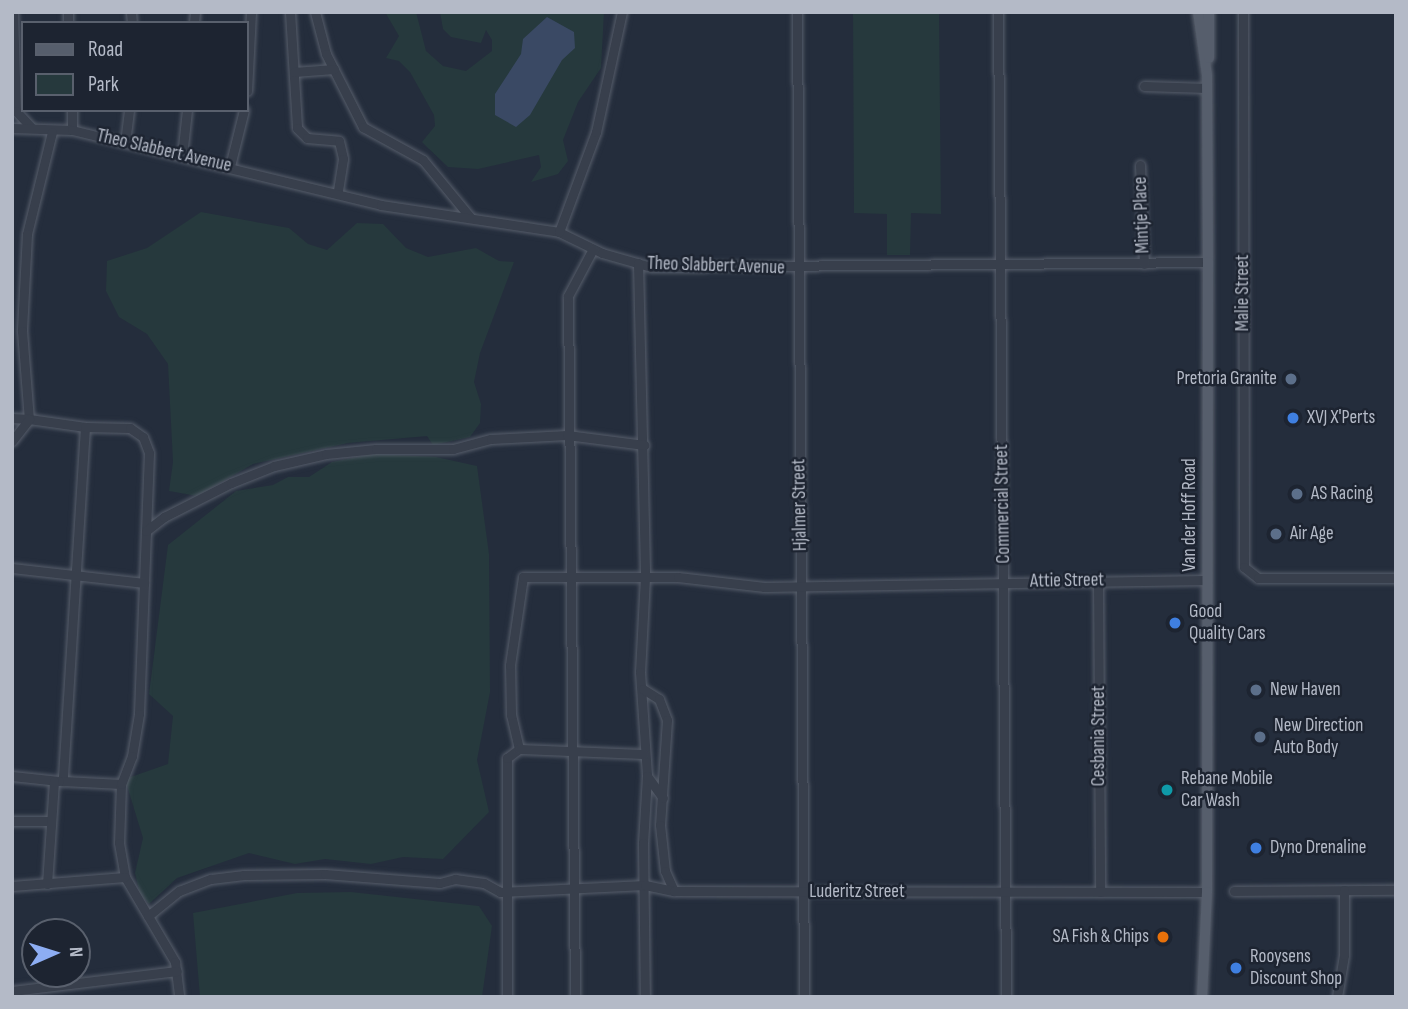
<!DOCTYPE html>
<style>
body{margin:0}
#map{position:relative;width:1408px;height:1009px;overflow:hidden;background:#242d3c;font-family:"Sofia Sans Condensed",sans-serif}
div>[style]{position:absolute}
.green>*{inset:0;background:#26393d}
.water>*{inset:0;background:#3a4964}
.roads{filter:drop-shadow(0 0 2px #565d6a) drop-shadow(0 0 2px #565d6a)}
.minor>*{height:9px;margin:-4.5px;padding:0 4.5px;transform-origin:4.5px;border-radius:4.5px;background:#383f4c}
.major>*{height:10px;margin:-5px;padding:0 5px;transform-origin:5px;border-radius:5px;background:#565e6c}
.dots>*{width:19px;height:19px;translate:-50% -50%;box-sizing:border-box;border:4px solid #1d2431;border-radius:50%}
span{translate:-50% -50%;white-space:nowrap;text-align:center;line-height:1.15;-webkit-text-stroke:5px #1d2431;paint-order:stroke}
.street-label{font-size:19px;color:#b4bac7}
.poi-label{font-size:19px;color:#b4bac7}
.right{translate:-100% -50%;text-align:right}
.left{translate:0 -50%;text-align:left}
.frame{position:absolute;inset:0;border:14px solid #b4bac7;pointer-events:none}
.legend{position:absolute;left:21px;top:21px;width:228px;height:91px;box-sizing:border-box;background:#1d2431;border:2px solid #59606d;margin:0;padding:9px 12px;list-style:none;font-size:21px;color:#b4bac7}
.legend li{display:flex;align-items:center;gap:14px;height:35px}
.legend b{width:35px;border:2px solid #59606d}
.north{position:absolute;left:21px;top:918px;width:70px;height:70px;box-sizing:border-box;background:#1d2431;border:2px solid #59606d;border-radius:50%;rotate:87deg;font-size:19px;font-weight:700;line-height:28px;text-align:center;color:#b4bac7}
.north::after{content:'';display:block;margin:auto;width:24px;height:32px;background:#8dadf3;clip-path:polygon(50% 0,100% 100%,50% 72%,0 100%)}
</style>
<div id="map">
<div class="green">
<div style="clip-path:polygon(385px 12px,416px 12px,426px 51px,443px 66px,466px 71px,492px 51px,492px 40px,486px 30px,481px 43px,451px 37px,443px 29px,440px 12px,604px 12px,601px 68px,578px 102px,563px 140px,568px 161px,558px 174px,531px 182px,541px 167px,539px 155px,478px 169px,448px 167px,429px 149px,422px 142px,435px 126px,434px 115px,410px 72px,399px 61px,386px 58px,399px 36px)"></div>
<div style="clip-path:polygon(853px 12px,939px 12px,941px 214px,911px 213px,910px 255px,887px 255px,887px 214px,854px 213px)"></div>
<div style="clip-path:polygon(201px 212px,289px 228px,308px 244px,327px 250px,357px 223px,383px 224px,406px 248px,428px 257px,476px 248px,499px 261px,514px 262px,480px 353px,474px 382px,481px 404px,480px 423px,470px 437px,433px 445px,427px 436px,348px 443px,253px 464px,197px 496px,169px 491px,173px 462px,168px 364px,147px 334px,119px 317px,106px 291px,107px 261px,147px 248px)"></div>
<div style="clip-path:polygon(373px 454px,436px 457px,477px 466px,489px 554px,490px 692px,477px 760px,489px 812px,443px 859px,403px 857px,371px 864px,325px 859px,295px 864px,249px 853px,177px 878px,149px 904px,140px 894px,135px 873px,143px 838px,125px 779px,168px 764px,173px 716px,149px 694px,168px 545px,236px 491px,273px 485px,288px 477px,309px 477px,332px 462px)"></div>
<div style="clip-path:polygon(351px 892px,479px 906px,492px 926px,482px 997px,200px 997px,193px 913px,297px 893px)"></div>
</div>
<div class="water">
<div style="clip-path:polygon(547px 17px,574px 32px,575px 48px,562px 60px,530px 115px,516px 127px,495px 115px,495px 94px,521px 54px,523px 39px)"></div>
</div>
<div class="roads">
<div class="minor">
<div style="left:13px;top:12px;width:99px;rotate:88.3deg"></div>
<div style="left:16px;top:111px;width:23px;rotate:47deg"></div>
<div style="left:68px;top:12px;width:11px;rotate:90deg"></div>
<div style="left:131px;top:12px;width:11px;rotate:85deg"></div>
<div style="left:290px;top:12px;width:116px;rotate:86.5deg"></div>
<div style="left:297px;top:128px;width:14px;rotate:45deg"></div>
<div style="left:307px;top:138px;width:32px;rotate:5deg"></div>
<div style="left:339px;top:141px;width:18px;rotate:77deg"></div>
<div style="left:343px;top:159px;width:33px;rotate:99deg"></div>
<div style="left:315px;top:12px;width:43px;rotate:75.3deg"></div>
<div style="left:326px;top:54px;width:82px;rotate:63.1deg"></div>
<div style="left:363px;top:127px;width:68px;rotate:28.8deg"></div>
<div style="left:423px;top:160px;width:74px;rotate:50.5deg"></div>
<div style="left:797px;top:12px;width:985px;rotate:89.59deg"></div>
<div style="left:998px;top:12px;width:985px;rotate:89.53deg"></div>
<div style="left:1243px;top:12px;width:555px;rotate:89.9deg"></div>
<div style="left:1244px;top:567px;width:18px;rotate:38deg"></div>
<div style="left:1258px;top:578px;width:138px"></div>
<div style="left:194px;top:23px;width:11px;rotate:-85deg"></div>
<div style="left:294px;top:72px;width:40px;rotate:-4.3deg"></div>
<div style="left:1144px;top:86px;width:63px;rotate:1.8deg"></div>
<div style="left:247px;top:91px;width:79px;rotate:-87.1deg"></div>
<div style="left:72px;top:110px;width:20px;rotate:90deg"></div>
<div style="left:12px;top:128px;width:60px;rotate:1.9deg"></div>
<div style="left:72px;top:130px;width:318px;rotate:13.6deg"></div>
<div style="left:381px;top:205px;width:180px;rotate:8.6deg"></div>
<div style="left:559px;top:232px;width:48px;rotate:26deg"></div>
<div style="left:602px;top:253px;width:51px;rotate:15.9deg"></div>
<div style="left:651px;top:267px;width:557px;rotate:-0.51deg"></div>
<div style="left:52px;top:132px;width:105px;rotate:103.8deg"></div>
<div style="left:27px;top:234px;width:97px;rotate:93deg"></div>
<div style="left:22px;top:331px;width:88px;rotate:85.5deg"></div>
<div style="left:29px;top:419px;width:57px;rotate:8.1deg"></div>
<div style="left:85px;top:427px;width:355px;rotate:93.6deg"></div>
<div style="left:63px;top:781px;width:58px;rotate:3deg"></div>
<div style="left:121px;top:784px;width:59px;rotate:91.9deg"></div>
<div style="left:119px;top:843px;width:35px;rotate:80deg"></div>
<div style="left:125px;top:877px;width:99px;rotate:59.5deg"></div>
<div style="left:175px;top:962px;width:35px;rotate:83deg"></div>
<div style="left:125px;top:143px;width:33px;rotate:-83deg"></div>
<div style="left:182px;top:156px;width:46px;rotate:-83.8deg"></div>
<div style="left:1140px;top:165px;width:99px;rotate:87.7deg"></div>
<div style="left:230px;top:166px;width:58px;rotate:-76deg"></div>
<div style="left:559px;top:232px;width:107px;rotate:-69.7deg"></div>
<div style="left:596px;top:132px;width:123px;rotate:-77.8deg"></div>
<div style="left:638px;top:263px;width:314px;rotate:88.7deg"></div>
<div style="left:645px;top:577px;width:95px;rotate:93deg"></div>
<div style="left:640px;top:672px;width:104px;rotate:86.1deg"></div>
<div style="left:647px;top:776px;width:67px;rotate:93.4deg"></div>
<div style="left:643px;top:843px;width:154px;rotate:89.3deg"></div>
<div style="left:12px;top:418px;width:17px;rotate:3deg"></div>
<div style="left:85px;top:427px;width:45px;rotate:1.3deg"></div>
<div style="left:130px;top:428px;width:16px;rotate:35deg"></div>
<div style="left:143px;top:437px;width:17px;rotate:69deg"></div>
<div style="left:149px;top:453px;width:261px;rotate:92.2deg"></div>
<div style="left:139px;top:714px;width:43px;rotate:99.5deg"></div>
<div style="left:132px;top:756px;width:30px;rotate:111deg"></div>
<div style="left:12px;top:441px;width:28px;rotate:-52deg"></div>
<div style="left:146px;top:531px;width:23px;rotate:-38deg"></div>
<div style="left:164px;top:517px;width:75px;rotate:-26.9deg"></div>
<div style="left:231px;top:483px;width:46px;rotate:-21.6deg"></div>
<div style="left:274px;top:466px;width:53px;rotate:-13deg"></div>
<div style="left:326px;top:454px;width:50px;rotate:-5.7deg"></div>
<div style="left:376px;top:449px;width:77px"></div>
<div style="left:453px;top:449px;width:39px;rotate:-15deg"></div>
<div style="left:491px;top:439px;width:76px;rotate:-3deg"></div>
<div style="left:567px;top:435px;width:78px;rotate:7.4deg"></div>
<div style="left:12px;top:568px;width:133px;rotate:6.5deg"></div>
<div style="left:1098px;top:581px;width:311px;rotate:89.6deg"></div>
<div style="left:643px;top:689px;width:19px;rotate:32deg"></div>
<div style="left:659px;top:699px;width:22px;rotate:69deg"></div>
<div style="left:667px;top:720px;width:105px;rotate:93.8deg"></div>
<div style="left:660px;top:825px;width:46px;rotate:83.8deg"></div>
<div style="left:665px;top:871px;width:22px;rotate:66deg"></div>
<div style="left:519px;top:749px;width:35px;rotate:-103deg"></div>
<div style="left:511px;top:715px;width:50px;rotate:-91.1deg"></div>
<div style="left:510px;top:665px;width:89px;rotate:-81.6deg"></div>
<div style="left:523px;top:577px;width:155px"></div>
<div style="left:678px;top:577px;width:87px;rotate:6.6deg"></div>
<div style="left:764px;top:587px;width:443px;rotate:-0.9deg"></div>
<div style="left:12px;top:776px;width:47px;rotate:6.1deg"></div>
<div style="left:647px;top:776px;width:27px;rotate:54deg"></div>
<div style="left:12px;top:821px;width:38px"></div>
<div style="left:47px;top:884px;width:103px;rotate:-86.1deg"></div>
<div style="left:12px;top:886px;width:113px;rotate:-4.6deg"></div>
<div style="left:1234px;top:891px;width:162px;rotate:-0.4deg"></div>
<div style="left:148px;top:916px;width:40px;rotate:-39deg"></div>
<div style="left:179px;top:891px;width:34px;rotate:-21deg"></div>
<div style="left:211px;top:879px;width:33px;rotate:-7deg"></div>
<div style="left:244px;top:875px;width:81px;rotate:-0.7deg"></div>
<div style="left:325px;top:874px;width:115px;rotate:4.5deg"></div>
<div style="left:440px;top:883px;width:16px;rotate:-15deg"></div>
<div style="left:455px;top:879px;width:29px;rotate:8deg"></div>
<div style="left:484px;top:883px;width:18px;rotate:29deg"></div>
<div style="left:500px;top:892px;width:145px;rotate:-2.8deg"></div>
<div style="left:645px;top:885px;width:30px;rotate:12deg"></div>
<div style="left:674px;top:891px;width:533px;rotate:0.11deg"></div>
<div style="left:12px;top:991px;width:166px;rotate:-6.9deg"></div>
<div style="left:507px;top:997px;width:239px;rotate:-90deg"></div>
<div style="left:507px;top:758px;width:15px;rotate:-37deg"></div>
<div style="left:519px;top:749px;width:125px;rotate:2.3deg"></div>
<div style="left:575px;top:997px;width:701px;rotate:-90.57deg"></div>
<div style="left:568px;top:296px;width:53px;rotate:-62deg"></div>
<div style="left:1337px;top:997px;width:43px;rotate:-80.5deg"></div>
<div style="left:1344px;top:955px;width:65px;rotate:-90deg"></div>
</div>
<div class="major">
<div style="left:1198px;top:12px;width:64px;rotate:81.9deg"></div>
<div style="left:1207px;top:75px;width:187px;rotate:89.7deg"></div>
<div style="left:1208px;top:262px;width:630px;rotate:90.09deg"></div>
<div style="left:1207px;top:892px;width:105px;rotate:92.7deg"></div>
<div style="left:1209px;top:12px;width:46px;rotate:90deg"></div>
</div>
</div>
<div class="dots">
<div style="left:1291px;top:379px;background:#5c6f8a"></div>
<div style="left:1293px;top:418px;background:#3f7fe0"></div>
<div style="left:1297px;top:494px;background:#5c6f8a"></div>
<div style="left:1276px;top:534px;background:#5c6f8a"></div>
<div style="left:1175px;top:623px;background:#3f7fe0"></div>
<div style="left:1256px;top:690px;background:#5c6f8a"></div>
<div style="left:1260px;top:737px;background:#5c6f8a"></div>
<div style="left:1167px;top:790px;background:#0f9aa8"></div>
<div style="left:1256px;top:848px;background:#3f7fe0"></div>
<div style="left:1163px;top:937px;background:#e8710a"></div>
<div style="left:1236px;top:968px;background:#3f7fe0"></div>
</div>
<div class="street-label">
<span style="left:164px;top:151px;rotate:13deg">Theo Slabbert Avenue</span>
<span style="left:1142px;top:215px;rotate:-92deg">Mintje Place</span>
<span style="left:716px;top:266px;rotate:2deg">Theo Slabbert Avenue</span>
<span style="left:1243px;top:293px;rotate:-90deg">Malie Street</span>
<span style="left:1003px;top:504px;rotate:-91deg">Commercial Street</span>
<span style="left:800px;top:505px;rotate:-91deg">Hjalmer Street</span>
<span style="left:1190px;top:515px;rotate:-90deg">Van der Hoff Road</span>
<span style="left:1067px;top:581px;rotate:-1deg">Attie Street</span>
<span style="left:1099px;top:736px;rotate:-90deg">Cesbania Street</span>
<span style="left:857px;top:892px">Luderitz Street</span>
</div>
<div class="poi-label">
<span class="right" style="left:1277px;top:379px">Pretoria Granite</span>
<span class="left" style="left:1307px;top:418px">XVJ X'Perts</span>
<span class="left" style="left:1311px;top:494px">AS Racing</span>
<span class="left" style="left:1290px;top:534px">Air Age</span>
<span class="left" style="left:1189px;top:623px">Good<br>Quality Cars</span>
<span class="left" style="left:1270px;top:690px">New Haven</span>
<span class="left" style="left:1274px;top:737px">New Direction<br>Auto Body</span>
<span class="left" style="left:1181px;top:790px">Rebane Mobile<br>Car Wash</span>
<span class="left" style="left:1270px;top:848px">Dyno Drenaline</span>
<span class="right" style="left:1149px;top:937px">SA Fish &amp; Chips</span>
<span class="left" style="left:1250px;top:968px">Rooysens<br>Discount Shop</span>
</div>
<div class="frame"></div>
<ul class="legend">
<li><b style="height:9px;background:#565e6c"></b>Road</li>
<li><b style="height:19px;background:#26393d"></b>Park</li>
</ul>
<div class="north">N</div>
</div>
